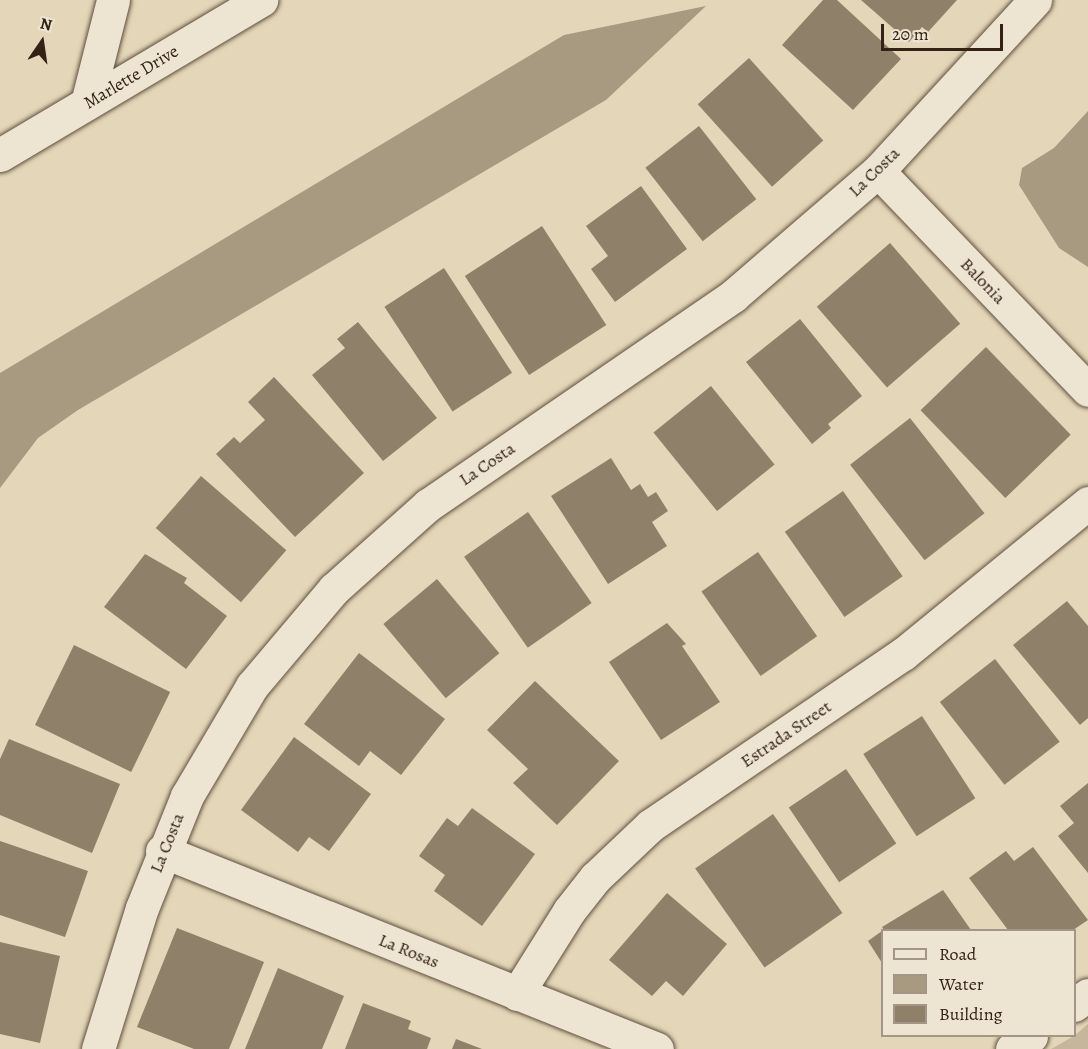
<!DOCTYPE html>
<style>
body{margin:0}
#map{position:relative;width:1088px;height:1049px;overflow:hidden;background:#e4d6b8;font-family:Alegreya,serif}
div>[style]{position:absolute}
.green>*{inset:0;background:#c6b79c}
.water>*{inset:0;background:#a89981}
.building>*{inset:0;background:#8f806a;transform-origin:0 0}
.roads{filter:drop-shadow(0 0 2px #5f4f3e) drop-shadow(0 0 2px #5f4f3e)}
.street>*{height:33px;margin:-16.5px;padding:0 16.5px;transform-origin:16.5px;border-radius:16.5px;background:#ede4d1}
span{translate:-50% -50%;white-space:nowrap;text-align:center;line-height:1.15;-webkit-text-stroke:5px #ede4d1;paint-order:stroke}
.street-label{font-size:18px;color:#332215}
.legend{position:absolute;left:881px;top:929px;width:195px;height:108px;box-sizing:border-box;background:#ede4d1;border:2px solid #a39686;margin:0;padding:8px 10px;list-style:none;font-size:18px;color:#332215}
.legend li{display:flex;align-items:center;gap:12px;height:30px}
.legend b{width:30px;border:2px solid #a39686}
.north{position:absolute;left:12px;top:12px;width:60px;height:60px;-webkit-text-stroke:4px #ede4d1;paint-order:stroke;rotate:13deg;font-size:16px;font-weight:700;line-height:24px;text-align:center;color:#332215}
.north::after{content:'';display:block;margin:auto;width:21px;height:27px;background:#332215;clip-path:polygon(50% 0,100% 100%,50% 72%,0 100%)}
.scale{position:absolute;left:881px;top:24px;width:122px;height:27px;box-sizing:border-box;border:3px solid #332215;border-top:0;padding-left:8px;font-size:18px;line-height:21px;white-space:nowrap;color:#332215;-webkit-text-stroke:4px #ede4d1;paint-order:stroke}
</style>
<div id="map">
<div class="green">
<div style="clip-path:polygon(1088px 1024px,1088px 1049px,1051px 1049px,1074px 1036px)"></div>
</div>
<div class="water">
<div style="clip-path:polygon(706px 6px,606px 100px,78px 410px,38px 438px,0 488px,0 373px,564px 35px)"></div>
<div style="clip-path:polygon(1088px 111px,1088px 267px,1059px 248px,1019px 185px,1022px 168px,1054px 148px)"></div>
</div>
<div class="building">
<div style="clip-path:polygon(823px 0,837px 0,901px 59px,853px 110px,782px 45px)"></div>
<div style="clip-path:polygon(861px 0,957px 0,928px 32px,922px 27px,909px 42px)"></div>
<div style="left:749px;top:58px;width:111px;height:69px;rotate:48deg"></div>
<div style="left:699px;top:126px;width:93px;height:68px;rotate:52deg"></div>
<div style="clip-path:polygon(641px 186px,687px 249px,615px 302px,591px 269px,608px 256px,586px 226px)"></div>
<div style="left:542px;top:226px;width:118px;height:92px;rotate:57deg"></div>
<div style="left:890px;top:243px;width:107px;height:97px;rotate:49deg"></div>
<div style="left:444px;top:268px;width:125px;height:71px;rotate:57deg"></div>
<div style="clip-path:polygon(800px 319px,862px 396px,828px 424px,831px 428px,812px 444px,746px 362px)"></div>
<div style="clip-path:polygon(358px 322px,437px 418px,383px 461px,312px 375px,345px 348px,337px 339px)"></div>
<div style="left:986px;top:347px;width:122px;height:91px;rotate:46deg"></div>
<div style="clip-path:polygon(274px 377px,364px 473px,295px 537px,216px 454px,234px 437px,240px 443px,265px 420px,248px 402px)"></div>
<div style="left:711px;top:386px;width:101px;height:74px;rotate:51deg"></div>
<div style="left:910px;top:418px;width:121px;height:76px;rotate:52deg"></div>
<div style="clip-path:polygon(611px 458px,631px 490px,640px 484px,648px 497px,656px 492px,668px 511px,652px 522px,667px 546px,608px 584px,551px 496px)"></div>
<div style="left:201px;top:476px;width:113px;height:69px;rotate:41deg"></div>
<div style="left:843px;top:491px;width:104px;height:71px;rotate:55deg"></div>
<div style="left:528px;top:512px;width:111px;height:78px;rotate:55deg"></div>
<div style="left:758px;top:552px;width:103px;height:69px;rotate:55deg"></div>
<div style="clip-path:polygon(145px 554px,187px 578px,184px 583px,227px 616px,186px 669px,104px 607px)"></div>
<div style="left:437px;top:579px;width:97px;height:70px;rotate:50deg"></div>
<div style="clip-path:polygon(1067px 601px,1088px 626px,1088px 718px,1080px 725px,1013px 645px)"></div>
<div style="clip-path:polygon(667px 623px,686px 644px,682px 646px,720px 702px,661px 740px,609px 662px)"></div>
<div style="left:74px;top:645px;width:107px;height:89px;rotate:26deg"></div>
<div style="clip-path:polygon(359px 653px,445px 719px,401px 775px,370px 751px,359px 766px,304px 724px)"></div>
<div style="left:995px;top:659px;width:105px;height:70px;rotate:52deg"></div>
<div style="clip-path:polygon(535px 681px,619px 761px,557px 825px,513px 783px,528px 769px,487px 730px)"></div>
<div style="left:922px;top:716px;width:98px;height:70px;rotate:57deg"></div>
<div style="clip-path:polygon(294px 737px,371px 794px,329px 851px,309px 837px,298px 852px,241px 810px)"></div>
<div style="clip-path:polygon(9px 739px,120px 784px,92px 853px,0 815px,0 759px)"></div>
<div style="left:846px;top:769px;width:90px;height:69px;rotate:56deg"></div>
<div style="clip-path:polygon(1088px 783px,1088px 873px,1058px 836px,1074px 823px,1060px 806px)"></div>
<div style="clip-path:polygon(472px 808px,535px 854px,482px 926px,434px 891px,445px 875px,419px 856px,447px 818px,458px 826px)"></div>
<div style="left:773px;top:814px;width:121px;height:95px;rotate:55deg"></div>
<div style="clip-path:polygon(0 841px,88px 871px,65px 937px,0 915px)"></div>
<div style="clip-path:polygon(1033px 847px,1088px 920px,1073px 930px,1008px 930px,969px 878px,1006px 851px,1014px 861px)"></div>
<div style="clip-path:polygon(943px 890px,971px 930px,884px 930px,882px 927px)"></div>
<div style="clip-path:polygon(667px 893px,727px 944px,683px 996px,666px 981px,652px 996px,609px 960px)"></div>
<div style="clip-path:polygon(177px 928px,264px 962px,229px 1049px,194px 1049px,137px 1027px)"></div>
<div style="clip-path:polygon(882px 931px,882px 963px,868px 941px)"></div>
<div style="clip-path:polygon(0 942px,60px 956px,40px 1043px,0 1034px)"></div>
<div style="clip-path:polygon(278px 968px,344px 996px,322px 1049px,245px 1049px)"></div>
<div style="clip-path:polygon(363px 1003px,411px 1021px,408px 1029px,431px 1038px,427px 1049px,345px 1049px)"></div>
<div style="clip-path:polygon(456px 1039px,482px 1049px,452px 1049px)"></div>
</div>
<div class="roads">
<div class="street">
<div style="left:87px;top:103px;width:106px;rotate:-75.8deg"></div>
<div style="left:0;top:155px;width:304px;rotate:-30.7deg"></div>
<div style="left:878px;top:171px;width:303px;rotate:46.2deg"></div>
<div style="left:162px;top:851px;width:533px;rotate:21.8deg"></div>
<div style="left:517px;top:994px;width:98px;rotate:-57.9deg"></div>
<div style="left:569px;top:911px;width:42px;rotate:-51.8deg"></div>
<div style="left:595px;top:878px;width:77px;rotate:-43.4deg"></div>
<div style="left:651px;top:825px;width:305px;rotate:-34.2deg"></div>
<div style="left:903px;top:654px;width:239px;rotate:-39.2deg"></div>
<div style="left:1074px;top:1005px;width:17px;rotate:-36deg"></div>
<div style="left:98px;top:1049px;width:148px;rotate:-72.7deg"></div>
<div style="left:142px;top:908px;width:121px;rotate:-68.1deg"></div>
<div style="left:187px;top:796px;width:128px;rotate:-59.4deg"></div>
<div style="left:252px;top:686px;width:127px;rotate:-49.8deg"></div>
<div style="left:334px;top:589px;width:126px;rotate:-41.8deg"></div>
<div style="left:428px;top:505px;width:370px;rotate:-34.4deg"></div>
<div style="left:733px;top:296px;width:191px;rotate:-40.8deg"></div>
<div style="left:878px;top:171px;width:232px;rotate:-47.4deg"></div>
<div style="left:1012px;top:1049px;width:23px;rotate:-34deg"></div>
</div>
</div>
<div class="street-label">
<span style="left:131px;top:77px;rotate:-31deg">Marlette Drive</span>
<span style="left:874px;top:172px;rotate:-44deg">La Costa</span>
<span style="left:983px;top:281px;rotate:46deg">Balonia</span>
<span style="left:487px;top:464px;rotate:-34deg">La Costa</span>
<span style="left:786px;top:734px;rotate:-34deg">Estrada Street</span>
<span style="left:167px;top:843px;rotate:-68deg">La Costa</span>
<span style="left:409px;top:951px;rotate:22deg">La Rosas</span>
</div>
<ul class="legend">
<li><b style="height:8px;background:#ede4d1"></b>Road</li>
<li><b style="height:16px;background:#a89981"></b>Water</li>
<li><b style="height:16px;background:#8f806a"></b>Building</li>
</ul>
<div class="north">N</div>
<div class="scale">20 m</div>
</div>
